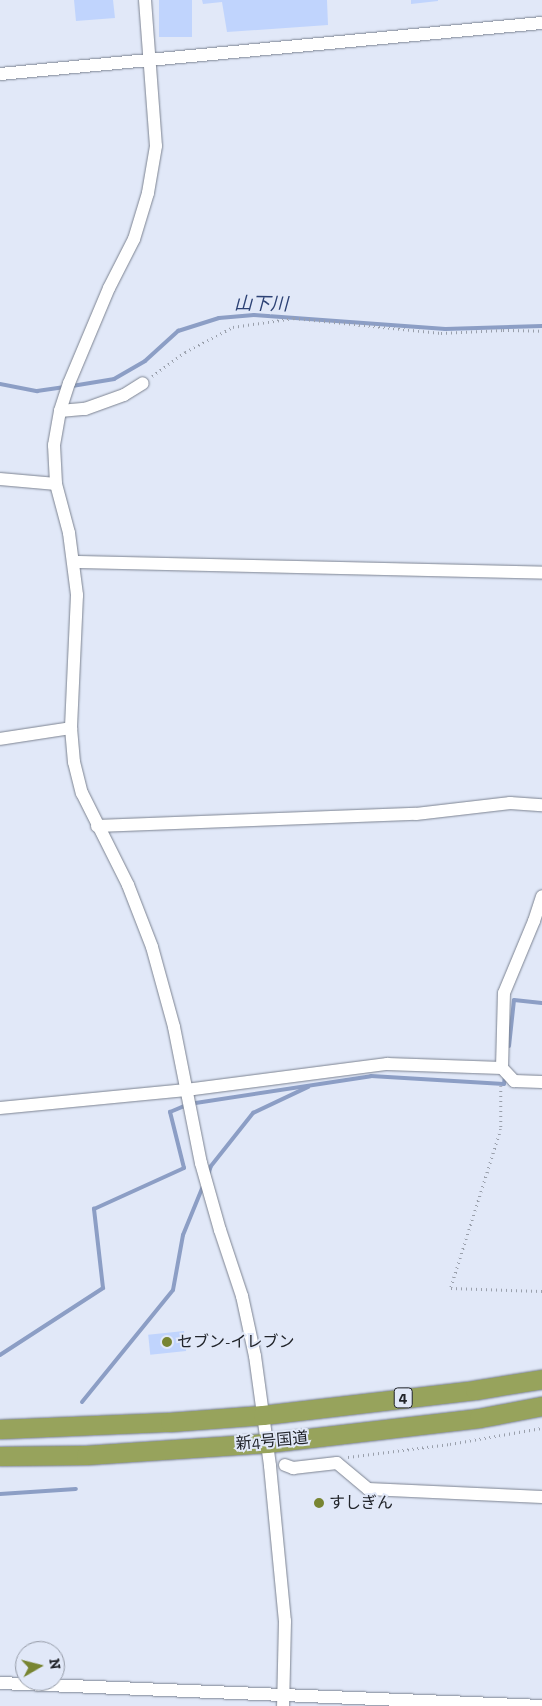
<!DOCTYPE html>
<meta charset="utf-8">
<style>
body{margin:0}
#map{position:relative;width:542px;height:1706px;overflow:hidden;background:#e1e8f8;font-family:"Zilla Slab","Noto Sans JP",serif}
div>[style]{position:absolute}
.stream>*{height:4px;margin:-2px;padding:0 2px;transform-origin:2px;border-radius:2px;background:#8c9ec5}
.building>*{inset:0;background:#c0d4fd;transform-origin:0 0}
.path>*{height:2.5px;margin-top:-1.25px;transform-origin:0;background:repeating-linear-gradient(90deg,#9aa0ac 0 1px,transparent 0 5px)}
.roads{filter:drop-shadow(0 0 1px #7c8391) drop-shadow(0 0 1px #7c8391)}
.minor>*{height:12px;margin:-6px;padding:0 6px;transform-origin:6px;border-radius:6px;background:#fff}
.highway>*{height:19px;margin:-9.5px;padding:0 9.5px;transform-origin:9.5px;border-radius:9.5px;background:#97a35c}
.dots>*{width:14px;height:14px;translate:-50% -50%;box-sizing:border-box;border:2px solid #e1e8f8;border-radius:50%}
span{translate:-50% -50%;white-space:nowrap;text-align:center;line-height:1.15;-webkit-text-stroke:4px #e1e8f8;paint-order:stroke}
.shield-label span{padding:1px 4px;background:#e1e8f8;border:1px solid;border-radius:4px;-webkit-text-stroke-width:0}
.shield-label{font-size:15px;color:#21242a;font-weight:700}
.poi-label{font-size:16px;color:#21242a}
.left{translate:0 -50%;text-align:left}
.street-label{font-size:16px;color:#21242a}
.water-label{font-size:18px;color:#2d4275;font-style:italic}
.north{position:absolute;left:15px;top:1641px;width:50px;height:50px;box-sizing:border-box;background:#e1e8f8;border:1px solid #949aa6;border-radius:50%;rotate:82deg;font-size:14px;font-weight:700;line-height:20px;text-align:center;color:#21242a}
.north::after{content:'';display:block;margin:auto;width:18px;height:22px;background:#788532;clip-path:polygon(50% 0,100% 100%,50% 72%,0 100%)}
</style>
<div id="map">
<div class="stream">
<div style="left:0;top:384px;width:38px;rotate:11deg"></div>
<div style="left:37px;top:391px;width:28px;rotate:-8deg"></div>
<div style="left:72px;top:386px;width:43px;rotate:-9.5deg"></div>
<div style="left:114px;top:379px;width:36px;rotate:-30deg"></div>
<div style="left:145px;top:361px;width:45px;rotate:-42.3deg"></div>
<div style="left:178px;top:331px;width:43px;rotate:-17.6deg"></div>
<div style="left:219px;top:318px;width:35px;rotate:-5deg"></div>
<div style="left:254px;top:315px;width:192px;rotate:4.2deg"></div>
<div style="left:445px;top:329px;width:97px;rotate:-1.8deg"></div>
<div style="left:509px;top:1046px;width:46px;rotate:-83.8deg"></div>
<div style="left:514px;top:1000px;width:28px;rotate:6deg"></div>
<div style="left:208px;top:1175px;width:9px;rotate:-72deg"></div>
<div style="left:211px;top:1166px;width:68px;rotate:-51.6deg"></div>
<div style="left:253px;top:1113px;width:61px;rotate:-25.3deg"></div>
<div style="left:0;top:1355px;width:123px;rotate:-33deg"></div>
<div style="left:103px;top:1288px;width:80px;rotate:-96.5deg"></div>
<div style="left:94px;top:1209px;width:99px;rotate:-24.5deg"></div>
<div style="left:184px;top:1168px;width:58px;rotate:-104deg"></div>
<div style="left:170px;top:1112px;width:21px;rotate:-23deg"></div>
<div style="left:189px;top:1104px;width:184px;rotate:-8.7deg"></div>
<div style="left:371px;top:1076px;width:133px;rotate:3.4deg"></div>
<div style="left:504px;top:1084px;width:8px;rotate:-83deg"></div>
<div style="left:82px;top:1402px;width:144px;rotate:-50.9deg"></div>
<div style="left:173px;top:1290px;width:56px;rotate:-79.7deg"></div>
<div style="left:183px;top:1235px;width:53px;rotate:-67.8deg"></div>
<div style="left:0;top:1494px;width:76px;rotate:-3.8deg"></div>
</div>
<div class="building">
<div style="clip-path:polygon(74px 0,113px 0,115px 18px,76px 21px)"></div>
<div style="left:159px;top:0;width:33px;height:37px"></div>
<div style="clip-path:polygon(202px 0,327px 0,328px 25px,227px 32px,222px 2px,203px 4px)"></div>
<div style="clip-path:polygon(411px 0,438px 0,438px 1px,411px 4px)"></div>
<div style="left:184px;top:1331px;width:20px;height:36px;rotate:84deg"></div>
</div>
<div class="path">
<div style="left:152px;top:376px;width:41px;rotate:-36deg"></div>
<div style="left:185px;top:352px;width:54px;rotate:-27.5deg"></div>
<div style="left:233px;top:327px;width:62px;rotate:-8.4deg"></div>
<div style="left:294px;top:318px;width:148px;rotate:5.8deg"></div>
<div style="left:441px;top:333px;width:62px;rotate:-2.8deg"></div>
<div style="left:503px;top:330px;width:39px;rotate:1deg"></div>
<div style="left:501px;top:1086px;width:43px;rotate:90deg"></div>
<div style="left:501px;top:1129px;width:167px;rotate:107.5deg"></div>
<div style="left:451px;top:1288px;width:91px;rotate:1.9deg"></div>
<div style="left:348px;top:1457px;width:103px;rotate:-7.3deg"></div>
<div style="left:450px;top:1444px;width:93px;rotate:-9.9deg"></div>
</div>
<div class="roads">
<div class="minor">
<div style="left:145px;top:0;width:146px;rotate:85.7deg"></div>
<div style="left:156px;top:146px;width:48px;rotate:99.7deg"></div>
<div style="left:148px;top:193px;width:48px;rotate:106.9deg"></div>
<div style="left:134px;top:239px;width:55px;rotate:117deg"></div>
<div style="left:109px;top:288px;width:103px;rotate:112.8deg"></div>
<div style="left:69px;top:383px;width:29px;rotate:108deg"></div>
<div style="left:60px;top:411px;width:35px;rotate:100deg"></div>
<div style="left:54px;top:445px;width:39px;rotate:87deg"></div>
<div style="left:56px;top:484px;width:51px;rotate:75.1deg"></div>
<div style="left:69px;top:533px;width:63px;rotate:82.6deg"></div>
<div style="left:77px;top:595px;width:133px;rotate:92.6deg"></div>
<div style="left:71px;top:728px;width:34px;rotate:85deg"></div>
<div style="left:74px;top:762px;width:32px;rotate:76deg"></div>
<div style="left:82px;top:793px;width:103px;rotate:63.4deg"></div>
<div style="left:128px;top:885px;width:66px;rotate:68.8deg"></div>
<div style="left:152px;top:947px;width:83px;rotate:74.6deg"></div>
<div style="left:174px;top:1027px;width:139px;rotate:78.8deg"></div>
<div style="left:201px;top:1163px;width:70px;rotate:74.2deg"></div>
<div style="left:220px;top:1230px;width:70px;rotate:71.6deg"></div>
<div style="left:242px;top:1296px;width:61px;rotate:77.8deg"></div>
<div style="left:255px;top:1356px;width:111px;rotate:82.2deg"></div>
<div style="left:270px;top:1466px;width:156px;rotate:84.5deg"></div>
<div style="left:285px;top:1621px;width:85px;rotate:91.3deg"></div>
<div style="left:0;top:74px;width:544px;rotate:-5.38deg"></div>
<div style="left:60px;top:411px;width:25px;rotate:-5deg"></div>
<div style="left:85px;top:409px;width:41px;rotate:-19.7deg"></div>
<div style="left:124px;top:395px;width:22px;rotate:-32deg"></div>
<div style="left:0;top:479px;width:56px;rotate:5.1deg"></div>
<div style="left:74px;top:562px;width:468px;rotate:1.3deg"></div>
<div style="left:0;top:739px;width:72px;rotate:-8.8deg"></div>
<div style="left:97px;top:826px;width:319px;rotate:-2.2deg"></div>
<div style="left:416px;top:814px;width:95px;rotate:-6.7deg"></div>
<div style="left:510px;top:803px;width:32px;rotate:4deg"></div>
<div style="left:502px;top:1068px;width:75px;rotate:-88.5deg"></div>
<div style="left:504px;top:993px;width:78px;rotate:-67.4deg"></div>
<div style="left:534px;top:921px;width:26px;rotate:-72deg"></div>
<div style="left:0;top:1108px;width:187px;rotate:-5.5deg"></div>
<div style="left:186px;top:1090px;width:203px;rotate:-7.4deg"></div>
<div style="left:387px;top:1064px;width:115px;rotate:2deg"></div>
<div style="left:502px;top:1068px;width:18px;rotate:47deg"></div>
<div style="left:514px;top:1081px;width:28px;rotate:2deg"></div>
<div style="left:285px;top:1465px;width:9px;rotate:21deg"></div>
<div style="left:293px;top:1468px;width:44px;rotate:-6.5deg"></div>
<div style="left:337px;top:1463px;width:40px;rotate:40deg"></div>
<div style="left:368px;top:1489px;width:174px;rotate:2.6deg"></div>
<div style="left:0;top:1683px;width:542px;rotate:2.43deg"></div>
</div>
<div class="highway">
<div style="left:0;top:1429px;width:170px;rotate:-2.4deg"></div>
<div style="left:170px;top:1422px;width:93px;rotate:-4.3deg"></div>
<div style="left:263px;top:1415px;width:213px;rotate:-6.7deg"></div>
<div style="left:475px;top:1390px;width:68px;rotate:-9.3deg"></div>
<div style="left:0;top:1456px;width:86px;rotate:-0.7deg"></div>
<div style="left:86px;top:1455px;width:181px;rotate:-3.8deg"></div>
<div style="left:267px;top:1443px;width:213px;rotate:-6.7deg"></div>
<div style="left:479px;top:1418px;width:64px;rotate:-10.8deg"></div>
</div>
</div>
<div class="dots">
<div style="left:167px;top:1342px;background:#788532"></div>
<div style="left:319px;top:1503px;background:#788532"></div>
</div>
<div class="shield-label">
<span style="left:403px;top:1398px">4</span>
</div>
<div class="poi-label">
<span class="left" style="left:177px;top:1342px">セブン-イレブン</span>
<span class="left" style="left:329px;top:1503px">すしぎん</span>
</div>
<div class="street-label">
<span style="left:272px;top:1441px;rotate:-5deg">新4号国道</span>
</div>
<div class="water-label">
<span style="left:261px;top:304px;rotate:1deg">山下川</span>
</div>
<div class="north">N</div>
</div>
